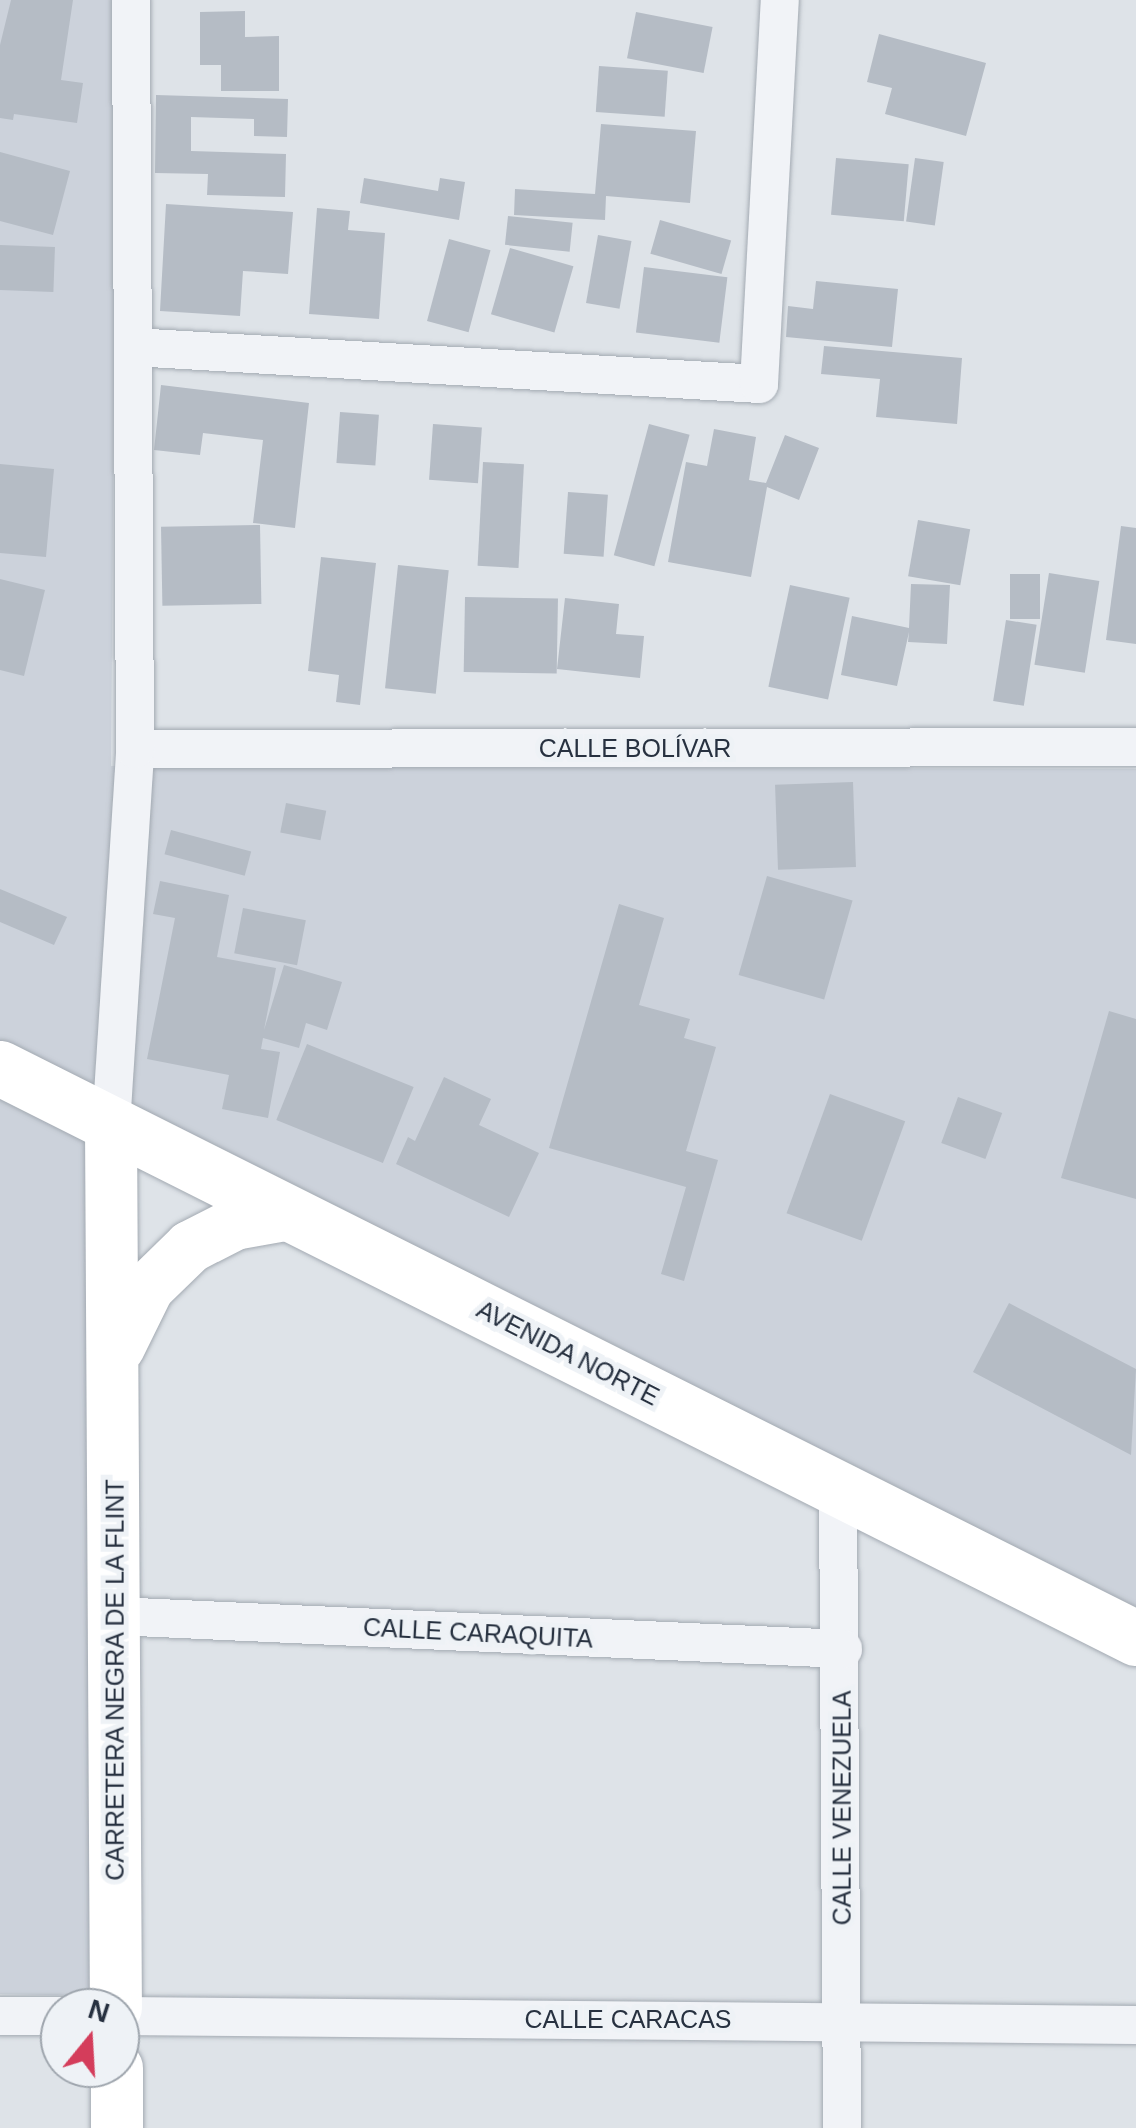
<!DOCTYPE html>
<meta charset="utf-8">
<style>
body{margin:0}
#map{position:relative;width:1136px;height:2128px;overflow:hidden;background:#dee3e8;font-family:Helvetica,sans-serif}
div>[style]{position:absolute}
.built>*{inset:0;background:#ccd2db}
.building>*{inset:0;background:#b5bcc5;transform-origin:0 0}
.roads{filter:drop-shadow(0 0 2px #a3aab2) drop-shadow(0 0 2px #a3aab2)}
.minor>*{height:38px;margin:-19px;padding:0 19px;transform-origin:19px;border-radius:19px;background:#f1f3f7}
.secondary>*{height:52px;margin:-26px;padding:0 26px;transform-origin:26px;border-radius:26px;background:#fff}
.trunk>*{height:55px;margin:-27.5px;padding:0 27.5px;transform-origin:27.5px;border-radius:27.5px;background:#fff}
span{translate:-50% -50%;white-space:nowrap;text-align:center;line-height:1.15;-webkit-text-stroke:10px #eef2f6;paint-order:stroke}
.street-label{font-size:25px;color:#273140}
.north{position:absolute;left:40px;top:1988px;width:100px;height:100px;box-sizing:border-box;background:#eef2f6;border:2px solid #9ea5ad;border-radius:50%;rotate:18deg;font-size:28px;font-weight:700;line-height:40px;text-align:center;color:#273140}
.north::after{content:'';display:block;margin:auto;width:35px;height:45px;background:#d43d5b;clip-path:polygon(50% 0,100% 100%,50% 72%,0 100%)}
</style>
<div id="map">
<div class="built">
<div style="clip-path:polygon(0 0,117px 0,111px 766px,1136px 769px,1136px 1622px,101px 1106px,92px 1996px,0 1994px)"></div>
</div>
<div class="building">
<div style="clip-path:polygon(11px 0,73px 0,61px 80px,83px 83px,77px 123px,14px 114px,13px 120px,0 118px,0 45px)"></div>
<div style="clip-path:polygon(245px 11px,245px 37px,279px 36px,279px 91px,221px 91px,221px 65px,200px 65px,200px 12px)"></div>
<div style="left:636px;top:12px;width:78px;height:47px;rotate:11deg"></div>
<div style="clip-path:polygon(879px 34px,986px 63px,966px 136px,885px 114px,892px 88px,867px 82px)"></div>
<div style="left:599px;top:66px;width:69px;height:46px;rotate:4deg"></div>
<div style="clip-path:polygon(156px 95px,288px 99px,287px 137px,254px 136px,254px 119px,191px 117px,191px 151px,286px 154px,285px 197px,207px 195px,208px 174px,155px 173px)"></div>
<div style="clip-path:polygon(601px 124px,696px 131px,690px 203px,606px 196px,605px 220px,514px 215px,515px 189px,595px 194px)"></div>
<div style="clip-path:polygon(0 152px,70px 171px,53px 235px,0 221px)"></div>
<div style="left:836px;top:158px;width:73px;height:57px;rotate:5deg"></div>
<div style="left:915px;top:158px;width:29px;height:64px;rotate:8deg"></div>
<div style="clip-path:polygon(364px 178px,438px 191px,440px 178px,465px 182px,459px 220px,360px 203px)"></div>
<div style="clip-path:polygon(166px 204px,293px 212px,288px 274px,243px 271px,240px 316px,160px 311px)"></div>
<div style="clip-path:polygon(317px 208px,350px 211px,348px 230px,385px 233px,379px 319px,309px 314px)"></div>
<div style="left:508px;top:216px;width:65px;height:29px;rotate:6deg"></div>
<div style="left:660px;top:220px;width:74px;height:35px;rotate:16deg"></div>
<div style="left:598px;top:235px;width:34px;height:69px;rotate:10deg"></div>
<div style="left:449px;top:239px;width:43px;height:85px;rotate:15deg"></div>
<div style="left:0;top:245px;width:55px;height:45px;rotate:2deg"></div>
<div style="left:510px;top:248px;width:66px;height:69px;rotate:16deg"></div>
<div style="left:644px;top:267px;width:84px;height:66px;rotate:7deg"></div>
<div style="clip-path:polygon(816px 281px,898px 289px,892px 347px,786px 337px,788px 306px,813px 309px)"></div>
<div style="clip-path:polygon(824px 346px,962px 358px,957px 424px,876px 417px,880px 379px,821px 374px)"></div>
<div style="clip-path:polygon(161px 385px,309px 403px,295px 528px,253px 523px,263px 440px,203px 433px,200px 455px,154px 450px)"></div>
<div style="left:340px;top:412px;width:39px;height:51px;rotate:4deg"></div>
<div style="left:433px;top:424px;width:49px;height:56px;rotate:4deg"></div>
<div style="left:649px;top:424px;width:42px;height:136px;rotate:15deg"></div>
<div style="clip-path:polygon(714px 429px,756px 437px,749px 480px,766px 483px,785px 435px,819px 448px,799px 500px,767px 487px,751px 577px,668px 562px,686px 462px,707px 466px)"></div>
<div style="left:483px;top:462px;width:41px;height:104px;rotate:3deg"></div>
<div style="clip-path:polygon(0 464px,54px 469px,46px 557px,0 553px)"></div>
<div style="left:568px;top:492px;width:40px;height:62px;rotate:4deg"></div>
<div style="left:918px;top:520px;width:53px;height:57px;rotate:10deg"></div>
<div style="left:260px;top:525px;width:79px;height:99px;rotate:89deg"></div>
<div style="clip-path:polygon(1121px 526px,1136px 528px,1136px 644px,1106px 640px)"></div>
<div style="clip-path:polygon(321px 557px,376px 563px,360px 705px,336px 702px,339px 675px,308px 671px)"></div>
<div style="left:398px;top:565px;width:51px;height:124px;rotate:6deg"></div>
<div style="left:1049px;top:573px;width:51px;height:93px;rotate:9deg"></div>
<div style="left:1010px;top:574px;width:30px;height:45px"></div>
<div style="clip-path:polygon(0 579px,45px 590px,24px 676px,0 670px)"></div>
<div style="clip-path:polygon(911px 584px,950px 585px,947px 644px,908px 642px,909px 632px,897px 686px,841px 675px,852px 616px,909px 628px)"></div>
<div style="left:790px;top:585px;width:61px;height:104px;rotate:12deg"></div>
<div style="left:465px;top:597px;width:93px;height:75px;rotate:1deg"></div>
<div style="clip-path:polygon(565px 598px,619px 604px,616px 634px,644px 636px,640px 678px,557px 669px)"></div>
<div style="left:1006px;top:620px;width:31px;height:82px;rotate:9deg"></div>
<div style="left:853px;top:782px;width:85px;height:78px;rotate:88deg"></div>
<div style="left:286px;top:803px;width:41px;height:30px;rotate:11deg"></div>
<div style="left:171px;top:830px;width:83px;height:25px;rotate:15deg"></div>
<div style="left:767px;top:876px;width:89px;height:103px;rotate:16deg"></div>
<div style="clip-path:polygon(160px 881px,229px 895px,217px 957px,276px 968px,264px 1030px,284px 965px,342px 982px,327px 1030px,306px 1023px,299px 1048px,263px 1038px,261px 1049px,280px 1052px,268px 1118px,222px 1109px,229px 1075px,147px 1059px,175px 918px,153px 914px)"></div>
<div style="clip-path:polygon(0 889px,67px 917px,54px 945px,0 922px)"></div>
<div style="clip-path:polygon(619px 904px,664px 918px,639px 1005px,690px 1019px,684px 1038px,716px 1047px,686px 1151px,718px 1160px,684px 1281px,661px 1274px,686px 1187px,549px 1148px)"></div>
<div style="left:243px;top:908px;width:64px;height:46px;rotate:11deg"></div>
<div style="clip-path:polygon(1109px 1011px,1136px 1019px,1136px 1199px,1061px 1178px)"></div>
<div style="left:307px;top:1044px;width:115px;height:82px;rotate:22deg"></div>
<div style="clip-path:polygon(444px 1077px,491px 1099px,479px 1125px,539px 1153px,509px 1217px,396px 1164px,408px 1137px,415px 1141px)"></div>
<div style="left:830px;top:1094px;width:80px;height:127px;rotate:20deg"></div>
<div style="left:958px;top:1097px;width:47px;height:49px;rotate:20deg"></div>
<div style="clip-path:polygon(1009px 1303px,1136px 1369px,1131px 1455px,973px 1372px)"></div>
</div>
<div class="roads">
<div class="minor">
<div style="left:133px;top:347px;width:627px;rotate:3.38deg"></div>
<div style="left:759px;top:384px;width:385px;rotate:-86.9deg"></div>
<div style="left:135px;top:749px;width:1001px;rotate:-0.11deg"></div>
<div style="left:111px;top:1125px;width:377px;rotate:-86.3deg"></div>
<div style="left:135px;top:749px;width:749px;rotate:-90.31deg"></div>
<div style="left:838px;top:1488px;width:640px;rotate:89.64deg"></div>
<div style="left:114px;top:1616px;width:730px;rotate:2.59deg"></div>
<div style="left:0;top:2016px;width:60px"></div>
<div style="left:120px;top:2016px;width:1016px;rotate:0.51deg"></div>
</div>
<div class="secondary">
<div style="left:111px;top:1125px;width:883px;rotate:89.68deg"></div>
<div style="left:119px;top:1347px;width:66px;rotate:-63.8deg"></div>
<div style="left:148px;top:1288px;width:59px;rotate:-44.3deg"></div>
<div style="left:190px;top:1247px;width:51px;rotate:-27.1deg"></div>
<div style="left:235px;top:1224px;width:57px;rotate:-10.1deg"></div>
<div style="left:117px;top:2068px;width:60px;rotate:90deg"></div>
</div>
<div class="trunk">
<div style="left:0;top:1068px;width:1271px;rotate:26.65deg"></div>
</div>
</div>
<div class="street-label">
<span style="left:635px;top:748px">CALLE BOLÍVAR</span>
<span style="left:568px;top:1353px;rotate:27deg">AVENIDA NORTE</span>
<span style="left:478px;top:1633px;rotate:3deg">CALLE CARAQUITA</span>
<span style="left:115px;top:1680px;rotate:-90deg">CARRETERA NEGRA DE LA FLINT</span>
<span style="left:842px;top:1808px;rotate:-90deg">CALLE VENEZUELA</span>
<span style="left:628px;top:2019px">CALLE CARACAS</span>
</div>
<div class="north">N</div>
</div>
